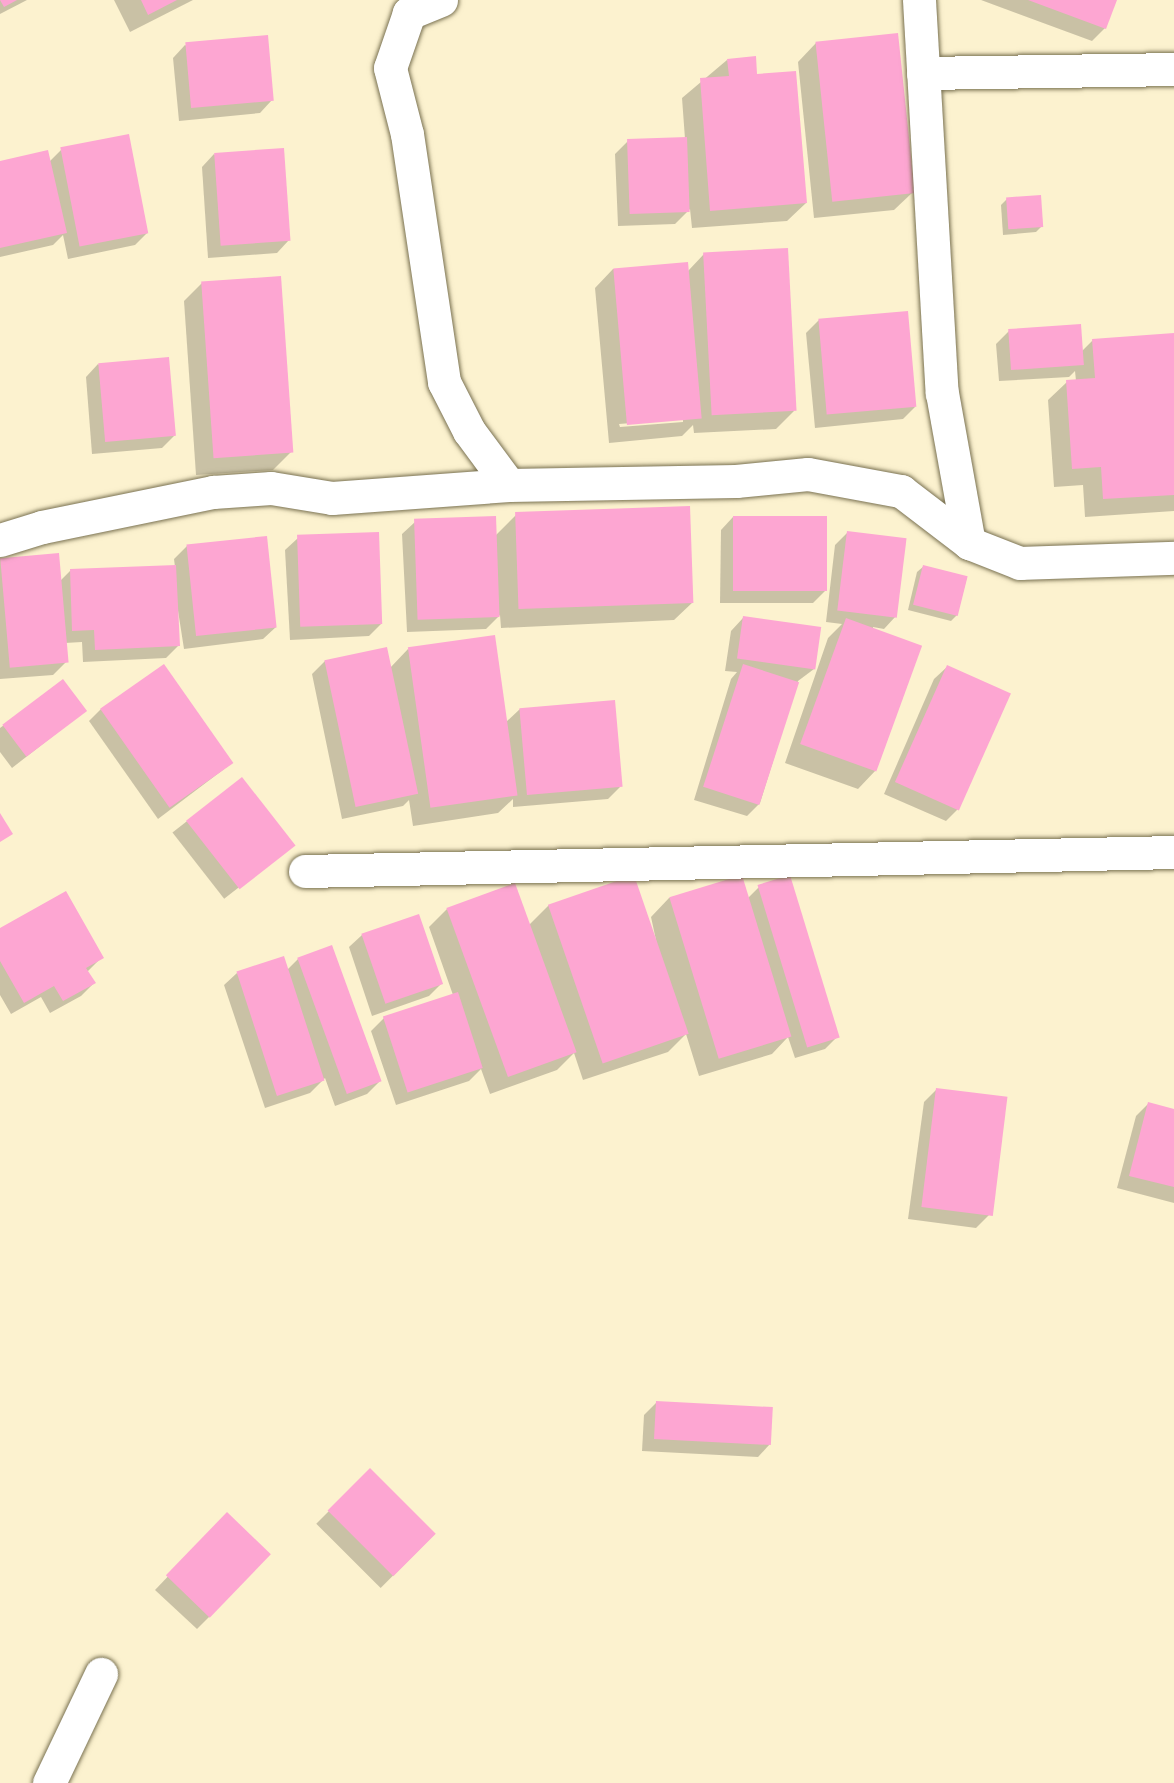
<!DOCTYPE html>
<style>
body{margin:0}
#map{position:relative;width:1174px;height:1783px;overflow:hidden;background:#fcf2cf;font-family:"Playfair Display",serif}
div>[style]{position:absolute}
.shadow>*{inset:0;background:#0003;transform-origin:0 0}
.building>*{inset:0;background:#fda6d2;transform-origin:0 0}
.roads{filter:drop-shadow(0 0 2px #797151) drop-shadow(0 0 2px #797151)}
.street>*{height:33px;margin:-16.5px;padding:0 16.5px;transform-origin:16.5px;border-radius:16.5px;background:#fff}
span{translate:-50% -50%;white-space:nowrap;text-align:center;line-height:1.15;-webkit-text-stroke:4.5px #fff;paint-order:stroke}
</style>
<div id="map">
<div class="shadow">
<div style="clip-path:polygon(0 0,27px 0,0 14px)"></div>
<div style="clip-path:polygon(114px 0,193px 0,130px 32px)"></div>
<div style="clip-path:polygon(981px 0,1115px 0,1105px 28px,1092px 41px)"></div>
<div style="clip-path:polygon(816px 43px,913px 192px,894px 210px,814px 218px,798px 62px)"></div>
<div style="clip-path:polygon(185px 45px,272px 100px,260px 113px,179px 121px,173px 58px)"></div>
<div style="clip-path:polygon(727px 60px,756px 76px,806px 203px,787px 221px,692px 228px,690px 209px,675px 224px,618px 226px,615px 154px,628px 141px,685px 139px,682px 98px)"></div>
<div style="clip-path:polygon(61px 150px,148px 232px,135px 245px,68px 259px,63px 235px,53px 245px,0 257px,0 162px,49px 162px)"></div>
<div style="clip-path:polygon(214px 154px,289px 240px,277px 253px,208px 258px,202px 167px)"></div>
<div style="clip-path:polygon(1007px 199px,1042px 226px,1036px 232px,1003px 235px,1001px 205px)"></div>
<div style="clip-path:polygon(evenodd,704px 254px,794px 411px,776px 429px,694px 433px,693px 425px,682px 436px,609px 443px,595px 288px,613px 269px,688px 271px,704px 254px,683px 419px,683px 422px,620px 427px,619px 424px,683px 419px)"></div>
<div style="clip-path:polygon(202px 283px,291px 452px,273px 470px,196px 475px,184px 301px)"></div>
<div style="clip-path:polygon(819px 320px,915px 407px,903px 419px,815px 428px,806px 333px)"></div>
<div style="clip-path:polygon(1009px 331px,1081px 352px,1093px 340px,1174px 334px,1174px 511px,1085px 517px,1083px 485px,1054px 487px,1048px 400px,1067px 382px,1076px 381px,1075px 371px,1069px 377px,999px 381px,996px 344px)"></div>
<div style="clip-path:polygon(98px 364px,175px 435px,162px 448px,92px 454px,86px 377px)"></div>
<div style="clip-path:polygon(516px 515px,693px 602px,674px 620px,501px 628px,500px 615px,486px 629px,407px 632px,402px 534px,415px 522px,496px 535px)"></div>
<div style="clip-path:polygon(733px 517px,826px 590px,813px 603px,720px 603px,721px 530px)"></div>
<div style="clip-path:polygon(848px 532px,896px 616px,884px 629px,873px 627px,876px 770px,858px 789px,785px 763px,828px 638px,842px 624px,826px 622px,835px 545px)"></div>
<div style="clip-path:polygon(298px 538px,382px 623px,369px 636px,290px 640px,285px 550px)"></div>
<div style="clip-path:polygon(187px 546px,276px 627px,263px 639px,184px 649px,176px 598px,178px 646px,166px 658px,83px 662px,82px 642px,65px 643px,66px 662px,53px 675px,0 679px,0 558px,60px 581px,70px 571px,175px 567px,174px 559px)"></div>
<div style="clip-path:polygon(924px 566px,967px 577px,957px 615px,951px 621px,908px 610px,917px 572px)"></div>
<div style="clip-path:polygon(743px 618px,814px 669px,798px 681px,760px 803px,747px 816px,694px 800px,731px 679px,737px 672px,725px 671px,731px 631px)"></div>
<div style="clip-path:polygon(408px 649px,506px 722px,520px 709px,620px 787px,608px 799px,513px 807px,513px 799px,498px 813px,413px 826px,409px 800px,403px 806px,342px 819px,312px 674px,325px 661px,390px 668px)"></div>
<div style="clip-path:polygon(947px 667px,959px 808px,946px 821px,884px 794px,934px 679px)"></div>
<div style="clip-path:polygon(63px 681px,85px 711px,12px 768px,0 752px,0 728px)"></div>
<div style="clip-path:polygon(101px 709px,232px 763px,158px 819px,89px 721px)"></div>
<div style="left:241px;top:779px;width:84px;height:87px;rotate:52deg"></div>
<div style="clip-path:polygon(741px 877px,748px 898px,759px 887px,838px 1036px,825px 1049px,795px 1058px,788px 1037px,772px 1054px,699px 1076px,686px 1034px,668px 1052px,583px 1080px,574px 1053px,557px 1070px,490px 1094px,481px 1069px,469px 1081px,396px 1105px,371px 1031px,384px 1018px,453px 995px,429px 927px,447px 909px,529px 925px,549px 905px,659px 954px,651px 917px,669px 898px)"></div>
<div style="clip-path:polygon(0 930px,102px 957px,87px 972px,94px 983px,81px 996px,50px 1013px,41px 997px,11px 1014px,0 995px)"></div>
<div style="clip-path:polygon(362px 935px,441px 984px,429px 996px,372px 1016px,349px 947px)"></div>
<div style="clip-path:polygon(298px 959px,379px 1082px,367px 1094px,335px 1106px,325px 1078px,310px 1093px,265px 1108px,224px 985px,237px 973px,287px 970px)"></div>
<div style="clip-path:polygon(937px 1089px,989px 1215px,976px 1228px,908px 1219px,924px 1102px)"></div>
<div style="clip-path:polygon(1148px 1104px,1174px 1110px,1174px 1203px,1117px 1188px,1136px 1116px)"></div>
<div style="clip-path:polygon(657px 1402px,770px 1444px,758px 1457px,642px 1451px,644px 1415px)"></div>
<div style="left:370px;top:1470px;width:91px;height:76px;rotate:45deg"></div>
<div style="clip-path:polygon(215px 1527px,209px 1617px,197px 1629px,155px 1590px)"></div>
</div>
<div class="building">
<div style="clip-path:polygon(0 0,17px 0,4px 7px)"></div>
<div style="clip-path:polygon(141px 0,177px 0,148px 15px)"></div>
<div style="clip-path:polygon(1028px 0,1117px 0,1106px 29px)"></div>
<div style="left:898px;top:33px;width:161px;height:83px;rotate:84deg"></div>
<div style="left:268px;top:35px;width:66px;height:83px;rotate:85deg"></div>
<div style="clip-path:polygon(756px 56px,757px 74px,796px 71px,807px 203px,710px 211px,700px 78px,729px 76px,727px 59px)"></div>
<div style="left:129px;top:134px;width:101px;height:70px;rotate:79deg"></div>
<div style="left:687px;top:137px;width:75px;height:60px;rotate:88deg"></div>
<div style="left:284px;top:148px;width:93px;height:70px;rotate:86deg"></div>
<div style="clip-path:polygon(48px 150px,67px 233px,0 248px,0 161px)"></div>
<div style="left:1041px;top:195px;width:32px;height:35px;rotate:86deg"></div>
<div style="left:788px;top:248px;width:163px;height:85px;rotate:87deg"></div>
<div style="left:688px;top:262px;width:157px;height:75px;rotate:85deg"></div>
<div style="left:281px;top:276px;width:177px;height:80px;rotate:86deg"></div>
<div style="left:908px;top:311px;width:96px;height:90px;rotate:85deg"></div>
<div style="left:1081px;top:324px;width:41px;height:73px;rotate:86deg"></div>
<div style="clip-path:polygon(1174px 333px,1174px 495px,1103px 499px,1101px 467px,1072px 469px,1066px 380px,1095px 378px,1092px 339px)"></div>
<div style="left:169px;top:357px;width:79px;height:71px;rotate:85deg"></div>
<div style="left:690px;top:506px;width:97px;height:175px;rotate:88deg"></div>
<div style="left:496px;top:516px;width:101px;height:82px;rotate:88deg"></div>
<div style="left:733px;top:516px;width:94px;height:75px"></div>
<div style="left:847px;top:531px;width:60px;height:80px;rotate:7deg"></div>
<div style="left:379px;top:532px;width:92px;height:82px;rotate:88deg"></div>
<div style="left:267px;top:536px;width:92px;height:81px;rotate:84deg"></div>
<div style="left:59px;top:553px;width:110px;height:59px;rotate:85deg"></div>
<div style="clip-path:polygon(176px 565px,180px 646px,95px 650px,94px 630px,72px 631px,70px 569px)"></div>
<div style="left:923px;top:565px;width:46px;height:41px;rotate:14deg"></div>
<div style="left:743px;top:616px;width:79px;height:43px;rotate:8deg"></div>
<div style="left:846px;top:618px;width:81px;height:134px;rotate:20deg"></div>
<div style="left:495px;top:635px;width:162px;height:88px;rotate:82deg"></div>
<div style="left:387px;top:647px;width:150px;height:64px;rotate:78deg"></div>
<div style="left:164px;top:664px;width:121px;height:78px;rotate:55deg"></div>
<div style="left:743px;top:664px;width:59px;height:129px;rotate:18deg"></div>
<div style="left:947px;top:665px;width:70px;height:128px;rotate:24deg"></div>
<div style="left:63px;top:679px;width:40px;height:76px;rotate:53deg"></div>
<div style="left:615px;top:700px;width:87px;height:96px;rotate:85deg"></div>
<div style="left:242px;top:777px;width:87px;height:71px;rotate:52deg"></div>
<div style="clip-path:polygon(0 813px,13px 834px,0 842px)"></div>
<div style="left:634px;top:875px;width:168px;height:91px;rotate:71deg"></div>
<div style="left:742px;top:875px;width:169px;height:76px;rotate:73deg"></div>
<div style="left:790px;top:875px;width:170px;height:34px;rotate:73deg"></div>
<div style="left:515px;top:883px;width:180px;height:73px;rotate:70deg"></div>
<div style="clip-path:polygon(66px 891px,104px 958px,86px 968px,96px 983px,63px 1001px,54px 986px,24px 1003px,0 961px,0 928px)"></div>
<div style="left:419px;top:914px;width:74px;height:61px;rotate:71deg"></div>
<div style="left:332px;top:945px;width:145px;height:37px;rotate:70deg"></div>
<div style="left:284px;top:956px;width:131px;height:50px;rotate:72deg"></div>
<div style="left:458px;top:992px;width:80px;height:79px;rotate:72deg"></div>
<div style="left:936px;top:1088px;width:72px;height:120px;rotate:7deg"></div>
<div style="clip-path:polygon(1148px 1102px,1174px 1109px,1174px 1187px,1129px 1176px)"></div>
<div style="left:656px;top:1401px;width:117px;height:38px;rotate:3deg"></div>
<div style="left:370px;top:1468px;width:93px;height:60px;rotate:45deg"></div>
<div style="left:227px;top:1512px;width:61px;height:88px;rotate:44deg"></div>
</div>
<div class="roads">
<div class="street">
<div style="left:441px;top:0;width:35px;rotate:158deg"></div>
<div style="left:409px;top:13px;width:58px;rotate:109.1deg"></div>
<div style="left:390px;top:68px;width:68px;rotate:75.6deg"></div>
<div style="left:407px;top:134px;width:251px;rotate:81.5deg"></div>
<div style="left:444px;top:382px;width:55px;rotate:63deg"></div>
<div style="left:469px;top:431px;width:67px;rotate:53.5deg"></div>
<div style="left:919px;top:0;width:394px;rotate:86.7deg"></div>
<div style="left:942px;top:393px;width:152px;rotate:79.8deg"></div>
<div style="left:923px;top:73px;width:251px;rotate:-0.9deg"></div>
<div style="left:0;top:540px;width:44px;rotate:-17.2deg"></div>
<div style="left:42px;top:527px;width:175px;rotate:-11.6deg"></div>
<div style="left:213px;top:492px;width:58px;rotate:-3.9deg"></div>
<div style="left:271px;top:488px;width:62px;rotate:9.3deg"></div>
<div style="left:332px;top:498px;width:177px;rotate:-4.2deg"></div>
<div style="left:509px;top:485px;width:227px;rotate:-1deg"></div>
<div style="left:736px;top:481px;width:72px;rotate:-5.6deg"></div>
<div style="left:808px;top:474px;width:95px;rotate:10.4deg"></div>
<div style="left:901px;top:491px;width:86px;rotate:37.4deg"></div>
<div style="left:969px;top:543px;width:55px;rotate:21.4deg"></div>
<div style="left:1020px;top:563px;width:154px;rotate:-1.9deg"></div>
<div style="left:305px;top:871px;width:869px;rotate:-1.25deg"></div>
<div style="left:49px;top:1783px;width:121px;rotate:-64.5deg"></div>
</div>
</div>
</div>
